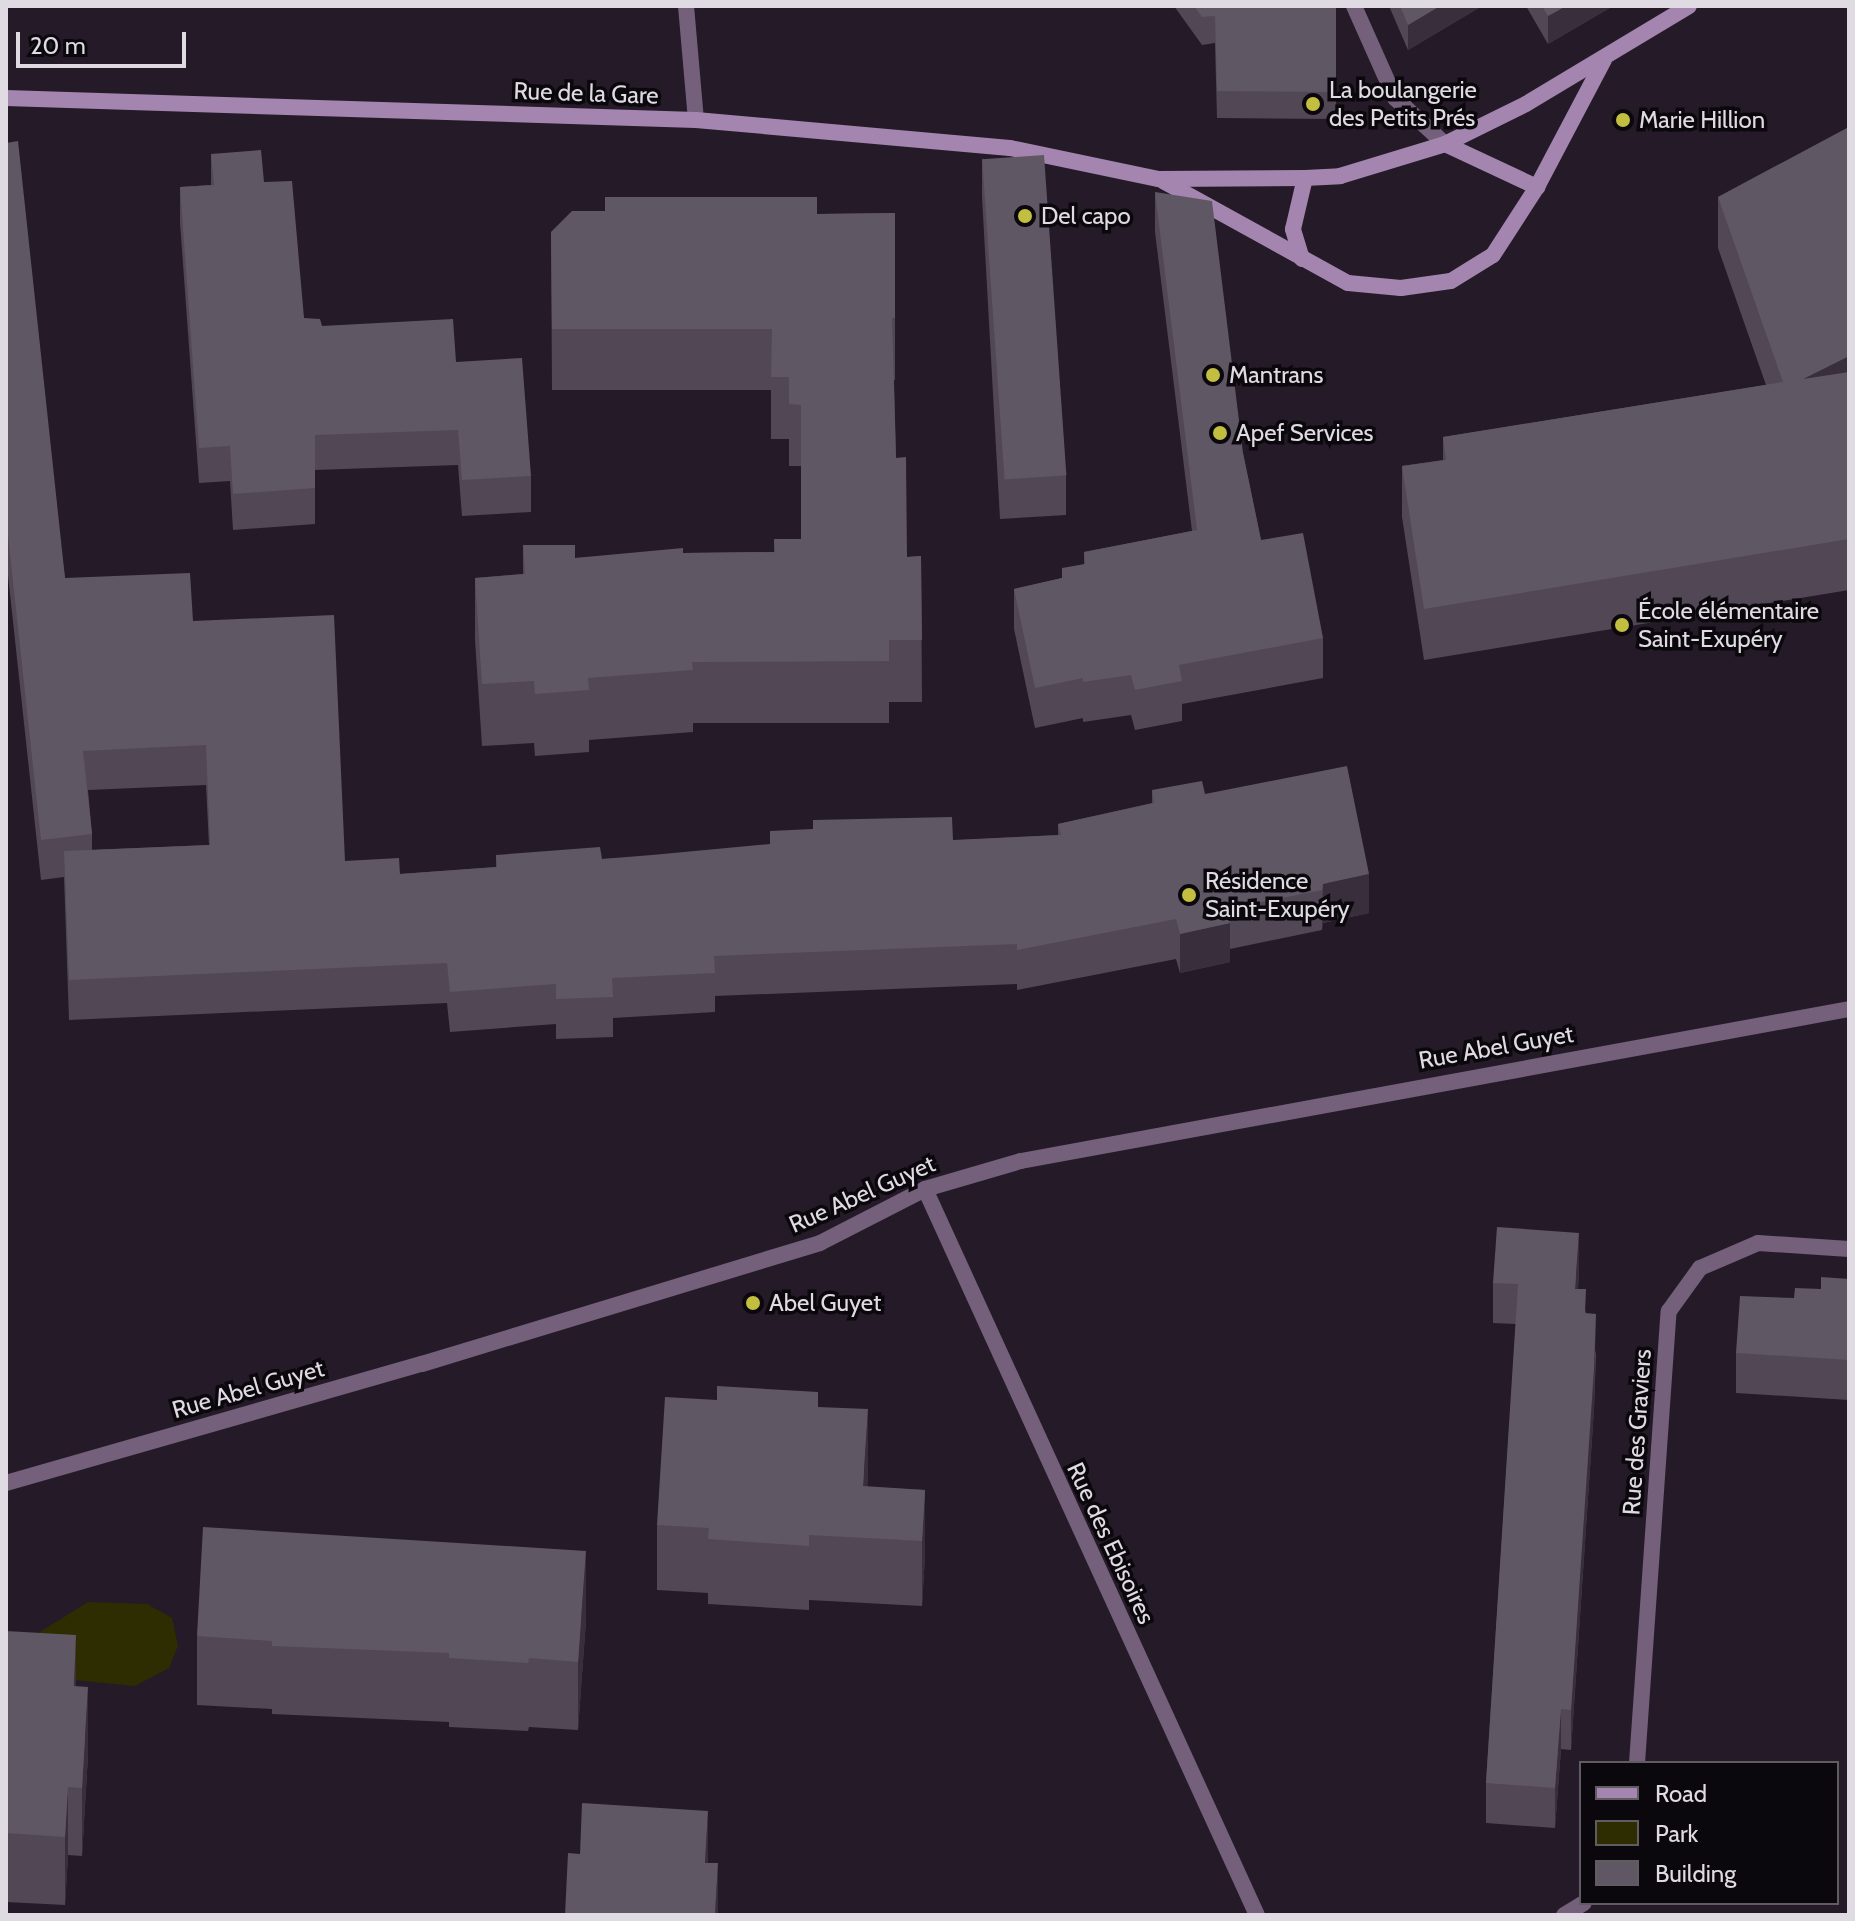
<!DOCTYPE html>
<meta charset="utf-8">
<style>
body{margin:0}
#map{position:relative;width:1855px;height:1921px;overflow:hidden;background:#251b28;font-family:Cabin,sans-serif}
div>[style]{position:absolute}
.green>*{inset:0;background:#2e2c01}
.street>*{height:16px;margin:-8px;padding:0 8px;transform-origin:8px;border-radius:8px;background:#74607b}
.secondary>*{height:16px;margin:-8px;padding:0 8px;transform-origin:8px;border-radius:8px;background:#a485af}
.wall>*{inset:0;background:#514755}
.shaded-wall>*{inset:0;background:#392f3c}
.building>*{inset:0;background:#605764;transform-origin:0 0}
.dots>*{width:22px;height:22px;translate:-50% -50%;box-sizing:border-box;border:4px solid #0b080d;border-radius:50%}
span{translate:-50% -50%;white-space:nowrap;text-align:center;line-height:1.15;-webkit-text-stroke:7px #0b080d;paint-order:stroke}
.poi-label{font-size:24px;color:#e0dae2}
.left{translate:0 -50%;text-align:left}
.street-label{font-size:24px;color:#e0dae2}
.frame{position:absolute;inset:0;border:8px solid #e0dae2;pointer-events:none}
.legend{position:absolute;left:1579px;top:1761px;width:260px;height:144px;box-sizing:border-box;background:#0b080d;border:2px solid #605c62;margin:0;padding:10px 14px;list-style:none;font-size:24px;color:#e0dae2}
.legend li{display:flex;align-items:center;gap:16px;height:40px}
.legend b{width:40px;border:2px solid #605c62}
.scale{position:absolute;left:16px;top:32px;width:170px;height:36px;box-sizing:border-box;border:4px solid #e0dae2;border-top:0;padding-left:10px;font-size:24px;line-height:28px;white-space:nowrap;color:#e0dae2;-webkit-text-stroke:6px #0b080d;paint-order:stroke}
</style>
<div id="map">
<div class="green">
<div style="clip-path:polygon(88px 1602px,147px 1604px,172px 1618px,178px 1646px,169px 1668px,135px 1686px,74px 1680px,46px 1665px,40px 1632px)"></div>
</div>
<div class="street">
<div style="left:686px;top:6px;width:114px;rotate:85deg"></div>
<div style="left:1354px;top:6px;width:101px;rotate:66deg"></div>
<div style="left:1395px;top:98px;width:68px;rotate:42.6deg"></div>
<div style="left:925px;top:1189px;width:798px;rotate:65.43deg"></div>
<div style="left:6px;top:1483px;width:433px;rotate:-16deg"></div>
<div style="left:422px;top:1364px;width:416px;rotate:-16.9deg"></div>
<div style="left:820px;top:1243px;width:118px;rotate:-27.2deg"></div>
<div style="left:925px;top:1189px;width:100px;rotate:-16.3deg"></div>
<div style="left:1021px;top:1161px;width:842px;rotate:-10.4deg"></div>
<div style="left:1637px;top:1763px;width:453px;rotate:-86deg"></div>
<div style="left:1669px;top:1311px;width:53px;rotate:-54.2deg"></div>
<div style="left:1700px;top:1268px;width:63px;rotate:-23.3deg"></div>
<div style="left:1758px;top:1243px;width:91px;rotate:3.8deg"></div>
<div style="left:1564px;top:1915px;width:23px;rotate:-31deg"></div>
</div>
<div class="secondary">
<div style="left:6px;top:98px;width:690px;rotate:1.83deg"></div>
<div style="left:696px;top:120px;width:315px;rotate:5.1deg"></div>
<div style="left:1010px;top:148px;width:152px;rotate:11.8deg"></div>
<div style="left:1159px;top:179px;width:146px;rotate:-0.4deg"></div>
<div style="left:1305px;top:178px;width:35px;rotate:-3deg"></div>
<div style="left:1340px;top:176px;width:110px;rotate:-16.9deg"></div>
<div style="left:1445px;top:144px;width:90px;rotate:-26.3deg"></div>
<div style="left:1526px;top:104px;width:190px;rotate:-31deg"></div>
<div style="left:1445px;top:144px;width:102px;rotate:25.1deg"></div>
<div style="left:1163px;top:181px;width:211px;rotate:28.9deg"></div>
<div style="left:1348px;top:283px;width:53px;rotate:5.4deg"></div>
<div style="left:1401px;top:288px;width:50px;rotate:-8deg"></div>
<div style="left:1451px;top:281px;width:49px;rotate:-31.8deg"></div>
<div style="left:1493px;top:255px;width:81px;rotate:-57.1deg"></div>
<div style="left:1537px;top:187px;width:144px;rotate:-62.2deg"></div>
<div style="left:1302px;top:259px;width:31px;rotate:-107deg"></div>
<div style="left:1293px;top:229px;width:52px;rotate:-76.8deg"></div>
</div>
<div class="wall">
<div style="clip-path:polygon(1174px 6px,1336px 6px,1336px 119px,1217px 118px,1215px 43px,1202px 45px)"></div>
<div style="clip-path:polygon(1389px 6px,1482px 6px,1408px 50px)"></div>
<div style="clip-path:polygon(1526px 6px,1613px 6px,1548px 44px)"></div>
<div style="clip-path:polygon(1849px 127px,1849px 590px,1424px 660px,1402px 517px,1402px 466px,1443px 460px,1443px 437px,1766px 385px,1718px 248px,1718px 197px)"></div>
<div style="clip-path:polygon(evenodd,6px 143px,65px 578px,193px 621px,345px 861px,400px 874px,496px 867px,496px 855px,602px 859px,1058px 835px,1058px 824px,1152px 803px,1152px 790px,1205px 794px,1369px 913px,1323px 923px,1322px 930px,1230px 949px,1230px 962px,1180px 973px,1176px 959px,1017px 990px,1017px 984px,715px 996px,715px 1012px,613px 1018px,613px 1037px,556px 1039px,556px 1024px,450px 1032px,447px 1003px,69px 1020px,64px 877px,41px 880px,6px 557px,6px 143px,206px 785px,209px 845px,92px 850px,92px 834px,88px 790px,206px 785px)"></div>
<div style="clip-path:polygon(211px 154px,264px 182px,304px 318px,322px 326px,456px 362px,531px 476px,531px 512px,462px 516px,458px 465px,315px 470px,315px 524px,233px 530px,230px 481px,199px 483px,180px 223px,180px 187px,211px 185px)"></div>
<div style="clip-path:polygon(982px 157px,1066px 475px,1066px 515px,1000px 519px,982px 197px)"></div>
<div style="clip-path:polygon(1155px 192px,1243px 453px,1261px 540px,1323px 638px,1323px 678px,1182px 704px,1182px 721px,1135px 730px,1131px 715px,1083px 722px,1083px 718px,1035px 728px,1014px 629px,1014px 589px,1062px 578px,1084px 564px,1084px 552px,1192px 531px,1155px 232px)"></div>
<div style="clip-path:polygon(895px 213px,895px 380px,894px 380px,896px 458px,907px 557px,921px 556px,922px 702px,889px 702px,889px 723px,693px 723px,693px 732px,589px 740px,589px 752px,535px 756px,534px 743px,482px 746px,475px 640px,475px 578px,523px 574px,523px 545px,575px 558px,683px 553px,774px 552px,774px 539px,801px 539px,801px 466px,789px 466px,789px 439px,771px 439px,771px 390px,552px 390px,551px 232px,817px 214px)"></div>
<div style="clip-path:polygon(1579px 1273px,1578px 1289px,1586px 1313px,1596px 1354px,1594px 1409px,1571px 1750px,1561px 1749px,1555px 1828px,1486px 1823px,1486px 1783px,1516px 1324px,1493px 1323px,1493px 1283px)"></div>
<div style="clip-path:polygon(1849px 1279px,1849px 1400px,1736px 1393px,1736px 1353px,1794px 1298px)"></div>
<div style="clip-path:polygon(818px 1407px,868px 1474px,867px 1487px,925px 1490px,925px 1555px,922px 1606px,809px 1600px,809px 1610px,708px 1604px,708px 1593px,657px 1590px,657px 1525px)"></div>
<div style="clip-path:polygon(586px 1620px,578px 1730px,529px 1727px,528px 1731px,449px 1727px,449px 1722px,272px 1714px,272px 1709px,197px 1705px,197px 1636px)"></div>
<div style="clip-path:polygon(6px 1631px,76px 1686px,88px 1755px,82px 1856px,68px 1855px,65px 1905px,6px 1902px)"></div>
</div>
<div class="shaded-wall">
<div style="clip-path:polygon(1440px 6px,1482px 6px,1408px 50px,1408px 25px)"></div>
<div style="clip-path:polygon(1566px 6px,1613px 6px,1548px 44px,1548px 16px)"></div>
<div style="clip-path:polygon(1849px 356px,1849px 407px,1803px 379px)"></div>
<div style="clip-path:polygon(1369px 874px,1369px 913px,1323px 923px,1322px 930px,1323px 884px)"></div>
<div style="clip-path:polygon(1230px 923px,1230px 962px,1180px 973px,1180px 934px)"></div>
<div style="clip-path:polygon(1579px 1233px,1579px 1273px,1575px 1329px,1575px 1289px)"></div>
<div style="clip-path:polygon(1596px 1314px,1594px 1409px,1571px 1750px,1571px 1710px)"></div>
<div style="clip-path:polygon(868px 1409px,868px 1474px,864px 1538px,863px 1486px)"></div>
<div style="clip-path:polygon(925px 1490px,925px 1555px,922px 1606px,922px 1541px)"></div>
<div style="clip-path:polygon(586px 1551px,586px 1620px,578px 1730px,578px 1662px)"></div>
<div style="clip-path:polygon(76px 1635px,76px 1703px,74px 1686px)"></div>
<div style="clip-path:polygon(88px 1687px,88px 1755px,82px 1856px,82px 1788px)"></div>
<div style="clip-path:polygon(1561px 1709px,1561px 1749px,1555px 1828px,1555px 1788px)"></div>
<div style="clip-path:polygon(68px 1787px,68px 1855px,65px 1905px,65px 1837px)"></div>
<div style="clip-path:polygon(708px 1811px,708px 1864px,705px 1863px)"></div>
<div style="clip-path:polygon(718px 1863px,718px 1915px,715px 1915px)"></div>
</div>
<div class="building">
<div style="clip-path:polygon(1194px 6px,1336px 6px,1336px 92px,1217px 91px,1215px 16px,1202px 17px)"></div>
<div style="clip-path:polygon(1400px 6px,1440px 6px,1408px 25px)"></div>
<div style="clip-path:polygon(1542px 6px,1566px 6px,1548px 16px)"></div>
<div style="clip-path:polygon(1849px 127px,1849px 356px,1803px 379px,1849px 372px,1849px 539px,1424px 609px,1402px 466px,1446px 460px,1443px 437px,1783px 382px,1718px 197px)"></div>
<div style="clip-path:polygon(18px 141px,65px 578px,190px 573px,193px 621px,334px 615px,345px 861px,399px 858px,400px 874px,497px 867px,496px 855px,600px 847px,602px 859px,652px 855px,770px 844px,770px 831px,813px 829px,813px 820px,952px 817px,953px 840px,1061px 835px,1058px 824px,1154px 803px,1152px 790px,1202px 781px,1205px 794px,1347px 766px,1369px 874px,1323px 884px,1322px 890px,1227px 909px,1230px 923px,1180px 934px,1176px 919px,1017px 950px,1017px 944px,714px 956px,715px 973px,612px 978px,613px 997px,556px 999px,556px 984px,450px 992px,447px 963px,69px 980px,64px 851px,210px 845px,206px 745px,83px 751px,92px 834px,41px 840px,6px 517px,6px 143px)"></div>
<div style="clip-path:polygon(261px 150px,264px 182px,292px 181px,304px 318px,320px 319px,322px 326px,453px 319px,456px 362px,522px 358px,531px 476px,462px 480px,458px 430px,315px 435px,315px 488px,233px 494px,230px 446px,199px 448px,180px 187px,214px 185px,211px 154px)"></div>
<div style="left:1044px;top:155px;width:321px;height:62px;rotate:86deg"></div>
<div style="clip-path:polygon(1155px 192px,1212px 201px,1243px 453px,1261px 540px,1303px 533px,1323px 638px,1179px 665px,1182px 681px,1135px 690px,1131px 675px,1083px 682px,1083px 678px,1035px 688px,1014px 589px,1062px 578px,1062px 568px,1085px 564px,1084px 552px,1197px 530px)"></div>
<div style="clip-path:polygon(605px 197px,817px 197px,817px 214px,895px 213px,895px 318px,892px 318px,896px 458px,906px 457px,907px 557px,921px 556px,922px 640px,889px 640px,889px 661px,692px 662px,693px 670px,588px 678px,589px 690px,535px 694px,534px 681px,482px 684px,475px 578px,525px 574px,523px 545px,575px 545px,575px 558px,683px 548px,683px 553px,775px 552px,774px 539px,801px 539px,801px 405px,789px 404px,789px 377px,771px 377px,772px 329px,552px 329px,551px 232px,572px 211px,605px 211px)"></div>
<div style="clip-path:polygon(1497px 1227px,1579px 1233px,1575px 1289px,1586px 1289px,1585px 1313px,1596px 1314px,1594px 1369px,1571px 1710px,1561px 1709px,1555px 1788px,1486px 1783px,1518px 1284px,1493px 1283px)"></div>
<div style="clip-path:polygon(1821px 1277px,1849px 1279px,1849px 1360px,1736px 1353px,1740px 1296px,1794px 1298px,1795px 1288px,1821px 1289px)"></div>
<div style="clip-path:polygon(717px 1386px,818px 1392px,818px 1407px,868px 1409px,863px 1486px,925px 1490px,922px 1541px,809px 1535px,809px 1546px,708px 1539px,709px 1528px,657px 1525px,665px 1397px,717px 1400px)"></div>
<div style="clip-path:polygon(203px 1527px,586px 1551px,578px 1662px,529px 1658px,528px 1663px,449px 1658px,449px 1653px,272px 1646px,272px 1641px,197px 1636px)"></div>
<div style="clip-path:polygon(6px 1631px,76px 1635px,74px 1686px,88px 1687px,82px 1788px,68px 1787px,65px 1837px,6px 1833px)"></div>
<div style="clip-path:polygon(582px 1803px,708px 1811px,705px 1863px,718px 1863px,715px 1915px,565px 1915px,568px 1853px,580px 1854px)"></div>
</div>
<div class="dots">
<div style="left:1313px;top:104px;background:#c1be40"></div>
<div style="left:1623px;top:120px;background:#c1be40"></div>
<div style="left:1025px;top:216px;background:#c1be40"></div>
<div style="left:1213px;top:375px;background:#c1be40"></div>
<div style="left:1220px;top:433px;background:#c1be40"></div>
<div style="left:1622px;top:625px;background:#c1be40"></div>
<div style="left:1189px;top:895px;background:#c1be40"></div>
<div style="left:753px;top:1303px;background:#c1be40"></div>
</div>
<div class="poi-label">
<span class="left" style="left:1329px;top:104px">La boulangerie<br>des Petits Prés</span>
<span class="left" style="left:1639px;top:120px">Marie Hillion</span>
<span class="left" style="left:1041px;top:216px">Del capo</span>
<span class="left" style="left:1229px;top:375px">Mantrans</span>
<span class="left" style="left:1236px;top:433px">Apef Services</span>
<span class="left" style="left:1638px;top:625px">École élémentaire<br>Saint-Exupéry</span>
<span class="left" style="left:1205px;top:895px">Résidence<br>Saint-Exupéry</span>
<span class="left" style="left:769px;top:1303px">Abel Guyet</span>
</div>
<div class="street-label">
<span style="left:586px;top:93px;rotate:2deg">Rue de la Gare</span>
<span style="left:1496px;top:1047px;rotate:-10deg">Rue Abel Guyet</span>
<span style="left:862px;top:1194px;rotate:-24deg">Rue Abel Guyet</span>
<span style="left:248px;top:1389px;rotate:-16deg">Rue Abel Guyet</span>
<span style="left:1637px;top:1432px;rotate:-86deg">Rue des Graviers</span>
<span style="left:1111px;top:1543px;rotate:65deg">Rue des Ebisoires</span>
</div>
<div class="frame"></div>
<ul class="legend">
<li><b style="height:10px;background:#a485af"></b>Road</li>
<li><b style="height:22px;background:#2e2c01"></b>Park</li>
<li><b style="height:22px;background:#605764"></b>Building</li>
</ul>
<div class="scale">20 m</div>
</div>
